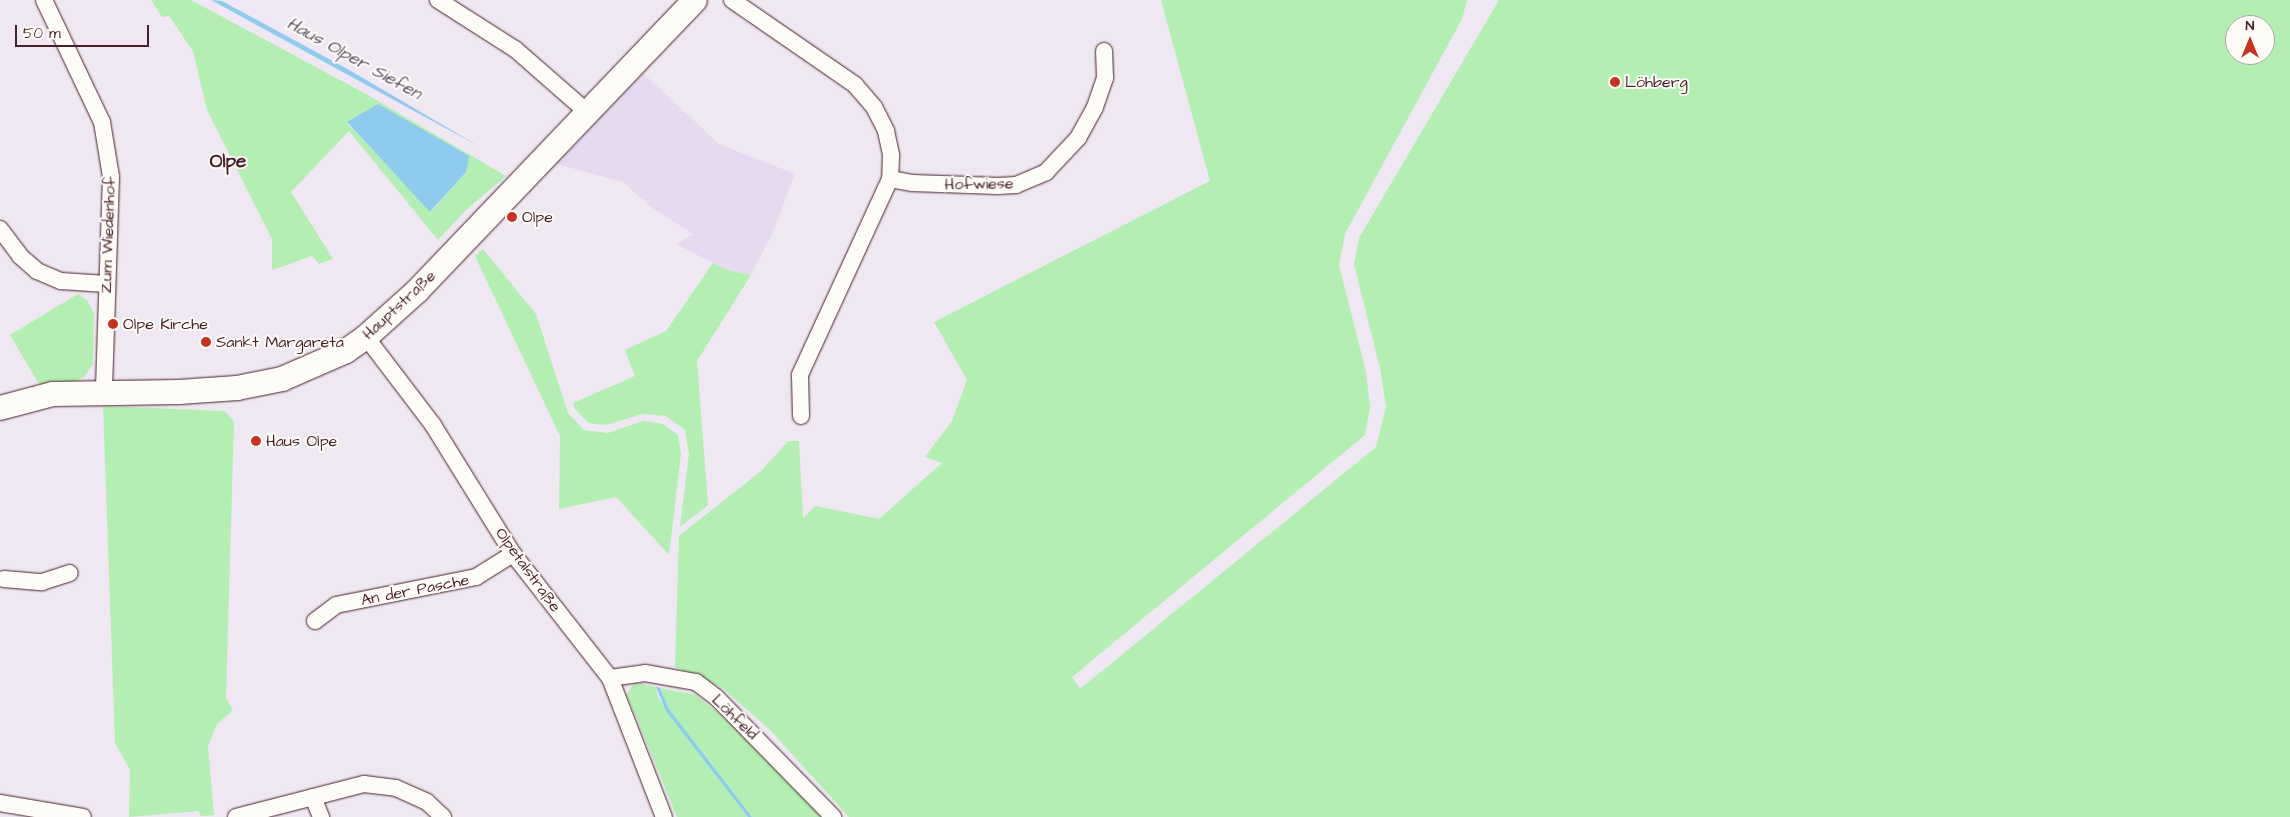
<!DOCTYPE html>
<meta charset="utf-8">
<style>
body{margin:0}
#map{position:relative;width:2290px;height:817px;overflow:hidden;background:#efe8f2;font-family:"Architects Daughter",sans-serif}
div>[style]{position:absolute}
.built>*{inset:0;background:#e5daef}
.green>*{inset:0;background:#b3eeb2}
.water>*{inset:0;background:#8fcaef}
.roads{filter:drop-shadow(0 0 1px #4a1f2b) drop-shadow(0 0 1px #4a1f2b)}
.street>*{height:16px;margin:-8px;padding:0 8px;transform-origin:8px;border-radius:8px;background:#fdfcf7}
.secondary>*{height:24px;margin:-12px;padding:0 12px;transform-origin:12px;border-radius:12px;background:#fdfcf7}
.dots>*{width:14px;height:14px;translate:-50% -50%;box-sizing:border-box;border:2px solid #fdfcf7;border-radius:50%}
span{translate:-50% -50%;white-space:nowrap;text-align:center;line-height:1.15;-webkit-text-stroke:4px #fdfcf7;paint-order:stroke}
.poi-label{font-size:16px;color:#4a1f2b}
.left{translate:0 -50%;text-align:left}
.street-label{font-size:16px;color:#4a1f2b}
.water-label{font-size:18px;color:#5f5266;font-style:italic}
.quarter-label{font-size:19px;color:#4a1f2b;font-weight:700}
.north{position:absolute;left:2225px;top:15px;width:50px;height:50px;box-sizing:border-box;background:#fdfcf7;border:1px solid #b5a4a5;border-radius:50%;rotate:0deg;font-size:14px;font-weight:700;line-height:20px;text-align:center;color:#4a1f2b}
.north::after{content:'';display:block;margin:auto;width:18px;height:22px;background:#c8321e;clip-path:polygon(50% 0,100% 100%,50% 72%,0 100%)}
.scale{position:absolute;left:15px;top:25px;width:134px;height:22px;box-sizing:border-box;border:2px solid #4a1f2b;border-top:0;padding-left:6px;font-size:15px;line-height:18px;white-space:nowrap;color:#4a1f2b;-webkit-text-stroke:4px #fdfcf7;paint-order:stroke}
</style>
<div id="map">
<div class="built">
<div style="clip-path:polygon(643px 73px,719px 144px,795px 174px,773px 232px,751px 275px,727px 270px,680px 246px,677px 243px,693px 234px,651px 207px,623px 182px,556px 164px)"></div>
</div>
<div class="green">
<div style="clip-path:polygon(evenodd,151px 0,191px 0,366px 94px,506px 176px,466px 210px,438px 240px,349px 131px,291px 192px,333px 259px,319px 264px,312px 256px,272px 270px,272px 239px,207px 110px,193px 51px,169px 16px,162px 17px,151px 0,378px 104px,466px 172px,431px 212px,347px 123px,378px 104px)"></div>
<div style="clip-path:polygon(evenodd,1161px 0,1467px 0,1462px 19px,1345px 234px,1339px 265px,1366px 372px,1370px 407px,1365px 435px,1072px 677px,1080px 689px,1376px 447px,1386px 407px,1380px 368px,1354px 264px,1359px 238px,1499px 0,2290px 0,2290px 817px,849px 817px,770px 730px,721px 687px,675px 667px,679px 536px,761px 471px,788px 441px,799px 441px,803px 518px,816px 506px,879px 519px,942px 463px,925px 457px,952px 421px,967px 380px,934px 322px,1210px 181px,1161px 0,2235px 25px,2265px 25px,2265px 55px,2235px 55px,2235px 25px)"></div>
<div style="clip-path:polygon(483px 249px,536px 314px,568px 413px,584px 430px,608px 433px,643px 421px,663px 424px,678px 435px,681px 454px,669px 555px,616px 497px,559px 509px,560px 436px,475px 256px)"></div>
<div style="clip-path:polygon(713px 263px,727px 270px,751px 275px,697px 361px,708px 505px,680px 527px,689px 454px,685px 430px,666px 416px,642px 414px,606px 425px,588px 423px,575px 409px,573px 403px,635px 376px,625px 350px,666px 331px)"></div>
<div style="clip-path:polygon(78px 294px,87px 300px,94px 313px,93px 364px,84px 377px,76px 381px,39px 384px,10px 335px)"></div>
<div style="clip-path:polygon(103px 406px,224px 411px,234px 421px,226px 698px,233px 710px,217px 724px,208px 746px,214px 815px,200px 816px,199px 811px,129px 817px,130px 770px,115px 743px)"></div>
<div style="clip-path:polygon(634px 682px,656px 687px,658px 697px,748px 817px,677px 817px,627px 695px)"></div>
<div style="clip-path:polygon(660px 688px,696px 695px,722px 716px,822px 817px,752px 817px,669px 709px)"></div>
</div>
<div class="water">
<div style="clip-path:polygon(211px 0,222px 1px,351px 71px,480px 147px)"></div>
<div style="clip-path:polygon(378px 104px,469px 156px,466px 172px,430px 212px,347px 122px)"></div>
<div style="clip-path:polygon(656px 687px,660px 688px,669px 709px,752px 817px,748px 817px,666px 711px)"></div>
</div>
<div class="roads">
<div class="street">
<div style="left:44px;top:0;width:135px;rotate:64.6deg"></div>
<div style="left:102px;top:122px;width:56px;rotate:80.7deg"></div>
<div style="left:111px;top:177px;width:216px;rotate:91.9deg"></div>
<div style="left:438px;top:0;width:91px;rotate:32.5deg"></div>
<div style="left:515px;top:49px;width:97px;rotate:41.2deg"></div>
<div style="left:732px;top:0;width:150px;rotate:34.6deg"></div>
<div style="left:855px;top:85px;width:29px;rotate:49deg"></div>
<div style="left:874px;top:107px;width:27px;rotate:63deg"></div>
<div style="left:886px;top:131px;width:25px;rotate:78deg"></div>
<div style="left:891px;top:155px;width:24px;rotate:92deg"></div>
<div style="left:890px;top:179px;width:216px;rotate:114.7deg"></div>
<div style="left:800px;top:375px;width:41px;rotate:88.6deg"></div>
<div style="left:890px;top:179px;width:22px;rotate:10deg"></div>
<div style="left:912px;top:183px;width:86px;rotate:2deg"></div>
<div style="left:998px;top:186px;width:18px;rotate:-3deg"></div>
<div style="left:1016px;top:185px;width:33px;rotate:-23deg"></div>
<div style="left:1046px;top:172px;width:47px;rotate:-46.7deg"></div>
<div style="left:1078px;top:138px;width:35px;rotate:-61deg"></div>
<div style="left:1095px;top:107px;width:31px;rotate:-71deg"></div>
<div style="left:1105px;top:78px;width:27px;rotate:-92deg"></div>
<div style="left:0;top:229px;width:34px;rotate:53deg"></div>
<div style="left:20px;top:256px;width:23px;rotate:41deg"></div>
<div style="left:37px;top:271px;width:26px;rotate:23deg"></div>
<div style="left:61px;top:281px;width:45px;rotate:3.8deg"></div>
<div style="left:366px;top:337px;width:111px;rotate:52.7deg"></div>
<div style="left:433px;top:425px;width:152px;rotate:58.2deg"></div>
<div style="left:513px;top:554px;width:157px;rotate:52deg"></div>
<div style="left:610px;top:678px;width:149px;rotate:68.8deg"></div>
<div style="left:4px;top:579px;width:38px;rotate:5deg"></div>
<div style="left:42px;top:582px;width:29px;rotate:-18deg"></div>
<div style="left:315px;top:621px;width:26px;rotate:-37deg"></div>
<div style="left:336px;top:605px;width:143px;rotate:-11.3deg"></div>
<div style="left:476px;top:577px;width:44px;rotate:-31.9deg"></div>
<div style="left:610px;top:678px;width:35px;rotate:-8deg"></div>
<div style="left:645px;top:673px;width:52px;rotate:10deg"></div>
<div style="left:696px;top:682px;width:25px;rotate:37deg"></div>
<div style="left:716px;top:697px;width:168px;rotate:45.7deg"></div>
<div style="left:313px;top:797px;width:22px;rotate:68deg"></div>
<div style="left:0;top:803px;width:84px;rotate:9.6deg"></div>
<div style="left:236px;top:817px;width:132px;rotate:-14.5deg"></div>
<div style="left:364px;top:784px;width:32px;rotate:7deg"></div>
<div style="left:396px;top:788px;width:34px;rotate:24deg"></div>
<div style="left:427px;top:802px;width:22px;rotate:43deg"></div>
</div>
<div class="secondary">
<div style="left:0;top:408px;width:55px;rotate:-14.8deg"></div>
<div style="left:53px;top:394px;width:126px;rotate:-0.9deg"></div>
<div style="left:179px;top:392px;width:58px;rotate:-3.9deg"></div>
<div style="left:237px;top:388px;width:46px;rotate:-11.3deg"></div>
<div style="left:282px;top:379px;width:70px;rotate:-23.6deg"></div>
<div style="left:346px;top:351px;width:24px;rotate:-35deg"></div>
<div style="left:366px;top:337px;width:69px;rotate:-42deg"></div>
<div style="left:417px;top:291px;width:402px;rotate:-46.3deg"></div>
</div>
</div>
<div class="dots">
<div style="left:1615px;top:82px;background:#c8321e"></div>
<div style="left:512px;top:217px;background:#c8321e"></div>
<div style="left:113px;top:324px;background:#c8321e"></div>
<div style="left:206px;top:342px;background:#c8321e"></div>
<div style="left:256px;top:441px;background:#c8321e"></div>
</div>
<div class="poi-label">
<span class="left" style="left:1625px;top:82px">Löhberg</span>
<span class="left" style="left:522px;top:217px">Olpe</span>
<span class="left" style="left:123px;top:324px">Olpe Kirche</span>
<span class="left" style="left:216px;top:342px">Sankt Margareta</span>
<span class="left" style="left:266px;top:441px">Haus Olpe</span>
</div>
<div class="street-label">
<span style="left:979px;top:184px;rotate:-1deg">Hofwiese</span>
<span style="left:108px;top:235px;rotate:-88deg">Zum Wiedenhof</span>
<span style="left:399px;top:305px;rotate:-43deg">Hauptstraße</span>
<span style="left:528px;top:570px;rotate:54deg">Olpetalstraße</span>
<span style="left:415px;top:590px;rotate:-11deg">An der Pasche</span>
<span style="left:735px;top:717px;rotate:44deg">Löhfeld</span>
</div>
<div class="water-label">
<span style="left:354px;top:59px;rotate:29deg">Haus Olper Siefen</span>
</div>
<div class="quarter-label">
<span style="left:228px;top:162px">Olpe</span>
</div>
<div class="north">N</div>
<div class="scale">50 m</div>
</div>
